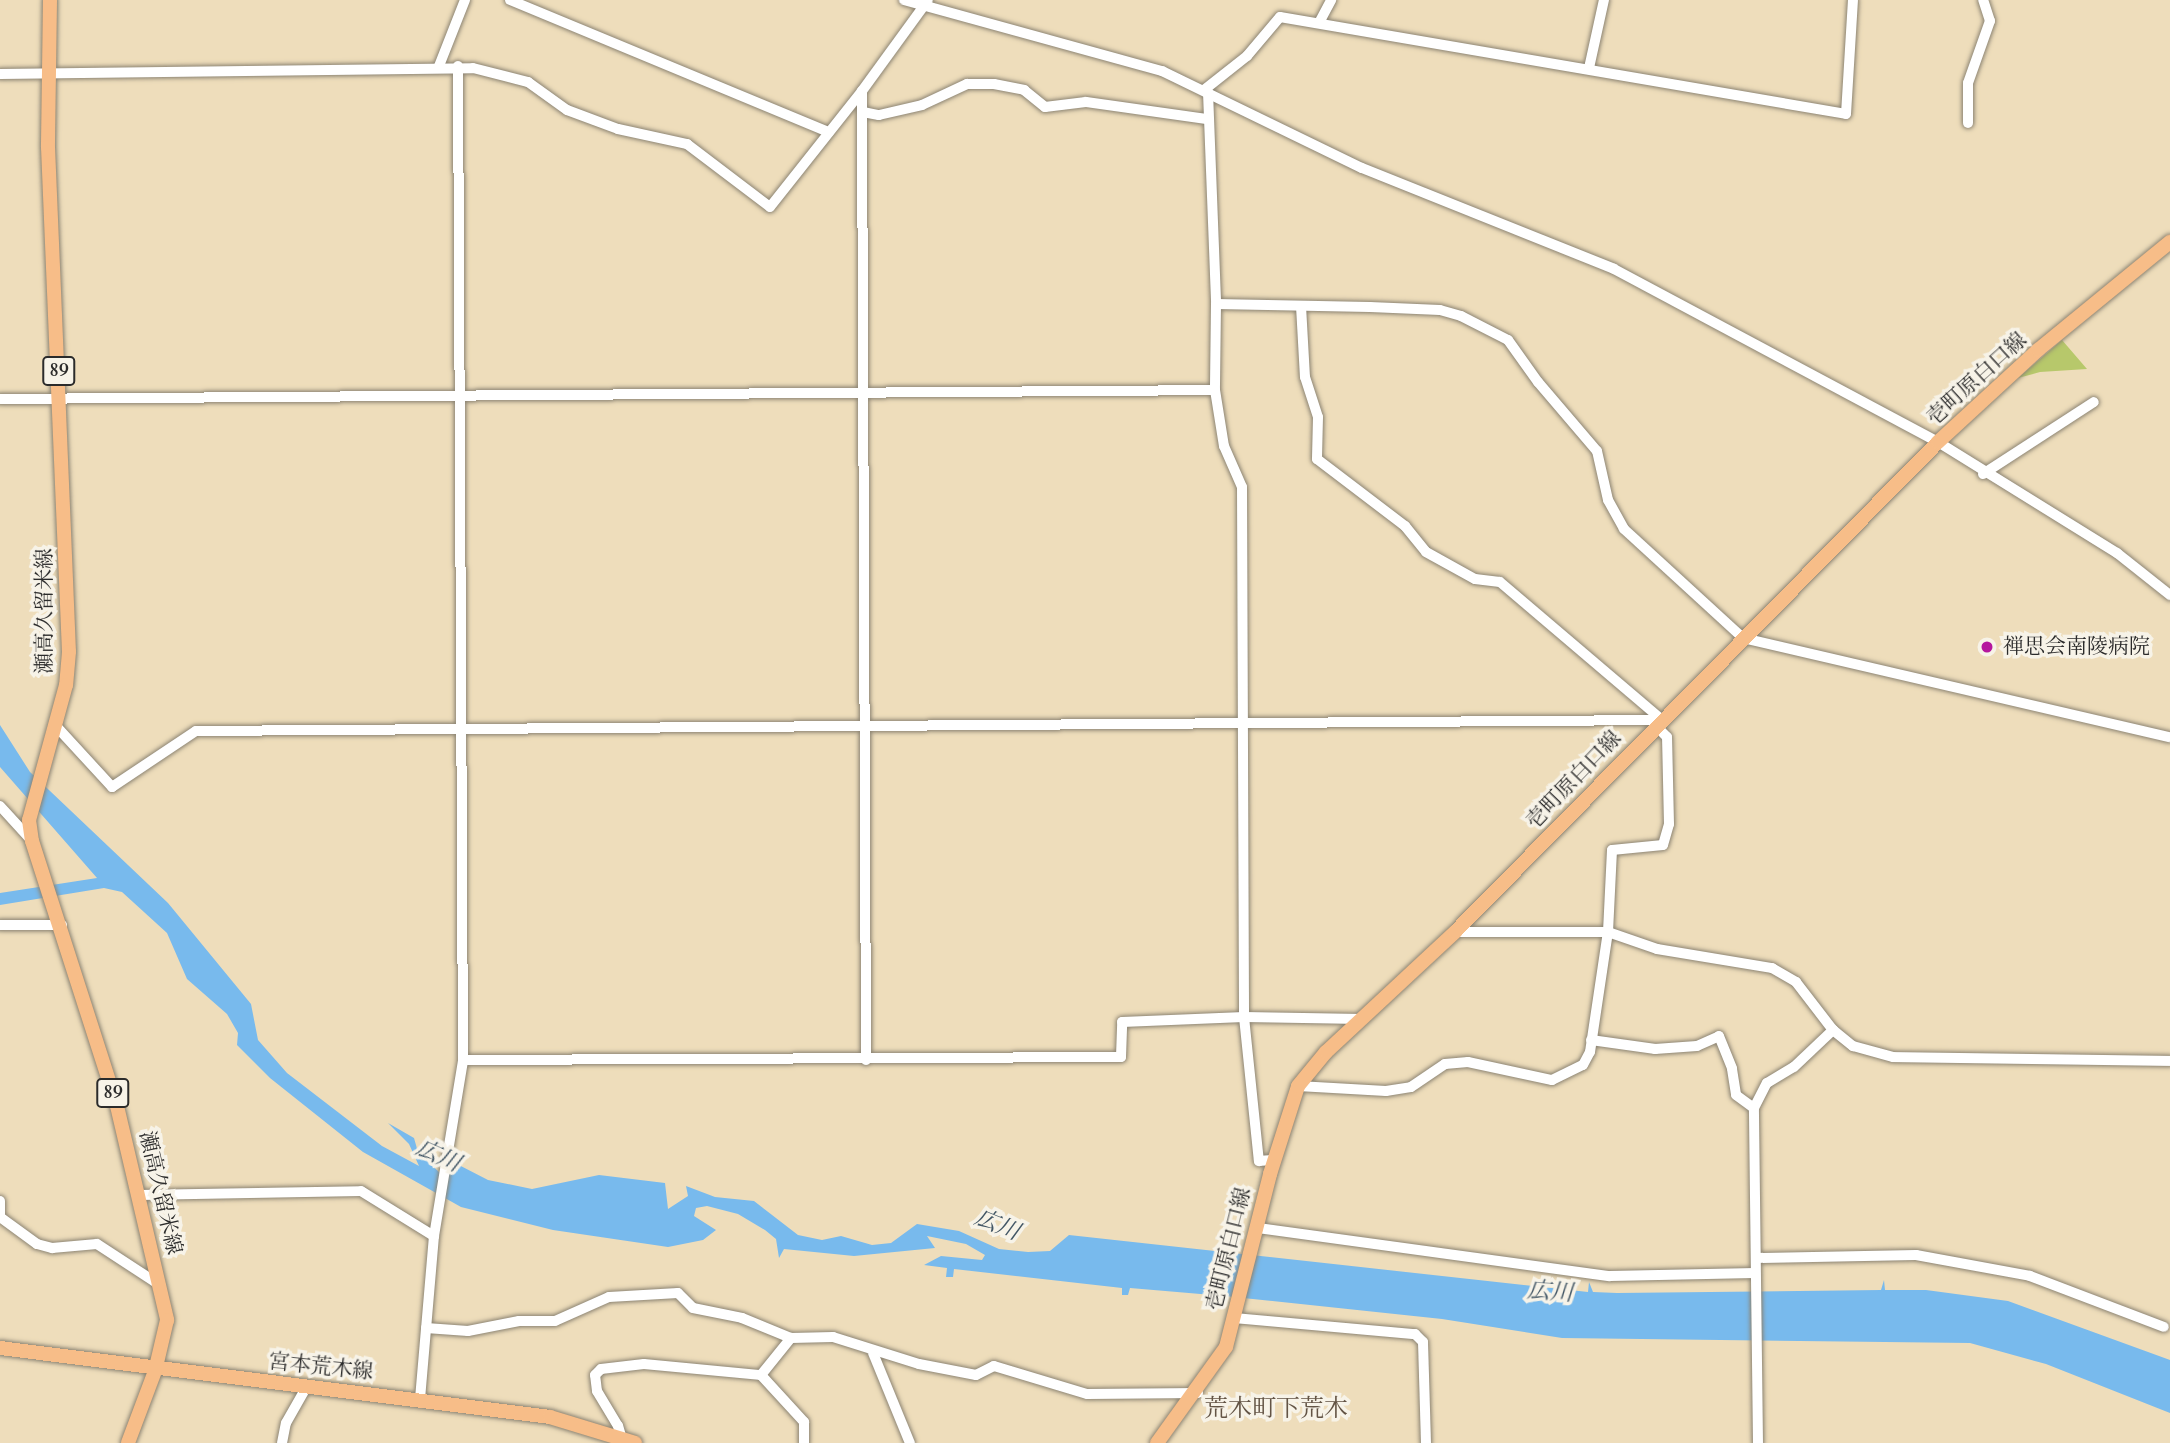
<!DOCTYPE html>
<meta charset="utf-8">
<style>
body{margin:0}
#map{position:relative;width:2170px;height:1443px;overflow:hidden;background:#edb;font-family:Cardo,"Noto Serif JP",serif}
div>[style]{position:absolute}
.green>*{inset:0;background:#b7c86b}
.water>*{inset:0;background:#78baed}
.roads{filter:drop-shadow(0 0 2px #8c8473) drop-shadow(0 0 2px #8c8473)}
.minor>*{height:10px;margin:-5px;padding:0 5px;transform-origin:5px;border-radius:5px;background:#fff}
.major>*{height:14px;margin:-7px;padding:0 7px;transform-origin:7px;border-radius:7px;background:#f7bd88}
.dots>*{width:19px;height:19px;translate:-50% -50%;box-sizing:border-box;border:4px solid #f7f3e8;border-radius:50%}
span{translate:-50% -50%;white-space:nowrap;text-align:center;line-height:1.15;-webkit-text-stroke:7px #f7f3e8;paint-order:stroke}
.shield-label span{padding:2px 5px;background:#f7f3e8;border:2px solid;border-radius:5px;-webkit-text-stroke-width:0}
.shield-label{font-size:19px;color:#2b2b2b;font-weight:700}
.street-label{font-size:21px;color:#2b2b2b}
.poi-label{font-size:21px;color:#2b2b2b}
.left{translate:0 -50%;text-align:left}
.water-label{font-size:23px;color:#425665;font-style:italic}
.quarter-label{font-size:24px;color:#635445}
</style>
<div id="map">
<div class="green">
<div style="clip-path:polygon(2062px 340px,2087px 369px,2040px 372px,2018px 378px)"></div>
</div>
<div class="water">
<div style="clip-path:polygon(0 725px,30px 772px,168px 903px,251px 1004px,258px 1040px,287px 1073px,382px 1146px,419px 1166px,409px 1144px,388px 1123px,414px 1138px,418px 1152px,440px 1173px,453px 1162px,488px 1180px,532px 1189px,599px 1175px,665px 1183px,668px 1209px,688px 1196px,686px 1186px,715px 1197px,754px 1201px,798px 1235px,822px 1240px,841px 1236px,872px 1245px,891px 1243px,917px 1224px,959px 1231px,999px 1249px,1028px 1252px,1050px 1251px,1069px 1235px,1588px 1292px,1589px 1282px,1593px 1292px,1617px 1293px,1881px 1290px,1884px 1280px,1885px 1290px,1926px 1290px,2008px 1301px,2170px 1360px,2170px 1413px,2046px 1364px,1970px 1343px,1562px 1338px,1442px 1319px,1224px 1296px,1130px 1288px,1128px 1295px,1122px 1295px,1122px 1288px,954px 1269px,953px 1277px,946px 1277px,947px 1268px,924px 1265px,941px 1256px,982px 1260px,985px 1255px,966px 1244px,927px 1236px,935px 1248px,854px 1256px,784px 1249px,779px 1258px,776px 1239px,765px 1230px,738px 1214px,707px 1206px,696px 1208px,694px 1216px,716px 1230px,703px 1240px,668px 1247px,553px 1230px,461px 1207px,363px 1152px,270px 1078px,237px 1045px,238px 1033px,227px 1014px,187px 979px,167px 933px,122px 892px,104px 888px,0 905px,0 893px,97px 878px,0 767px)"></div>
</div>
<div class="roads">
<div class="minor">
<div style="left:510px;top:0;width:345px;rotate:22.5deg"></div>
<div style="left:904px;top:0;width:268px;rotate:15.4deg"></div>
<div style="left:1162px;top:71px;width:222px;rotate:25.9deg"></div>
<div style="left:1362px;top:168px;width:271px;rotate:21.8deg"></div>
<div style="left:1614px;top:269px;width:367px;rotate:28.1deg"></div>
<div style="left:1938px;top:442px;width:211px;rotate:31.8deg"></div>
<div style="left:2117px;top:553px;width:68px;rotate:38.4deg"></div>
<div style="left:1320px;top:21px;width:24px;rotate:-62deg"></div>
<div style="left:439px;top:66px;width:71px;rotate:-68.5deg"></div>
<div style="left:1589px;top:68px;width:70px;rotate:-77.6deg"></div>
<div style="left:0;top:74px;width:473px;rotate:-0.7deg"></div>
<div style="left:473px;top:68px;width:57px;rotate:14.3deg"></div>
<div style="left:528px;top:82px;width:48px;rotate:35.7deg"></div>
<div style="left:567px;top:110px;width:54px;rotate:20.4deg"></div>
<div style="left:618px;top:129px;width:71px;rotate:12.3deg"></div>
<div style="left:687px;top:144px;width:104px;rotate:37.2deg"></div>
<div style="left:770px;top:207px;width:148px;rotate:-51.6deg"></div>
<div style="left:1204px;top:90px;width:55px;rotate:-38.3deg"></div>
<div style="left:1247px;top:56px;width:51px;rotate:-49.8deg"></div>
<div style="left:1280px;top:17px;width:574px;rotate:9.72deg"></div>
<div style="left:1846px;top:114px;width:114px;rotate:-86.5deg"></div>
<div style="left:1208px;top:92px;width:212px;rotate:87.8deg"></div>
<div style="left:1216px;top:304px;width:86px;rotate:90.7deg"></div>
<div style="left:1215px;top:390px;width:57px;rotate:80.9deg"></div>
<div style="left:1224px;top:446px;width:45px;rotate:66.3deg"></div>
<div style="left:1242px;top:487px;width:530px;rotate:89.78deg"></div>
<div style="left:1244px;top:1017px;width:145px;rotate:84.1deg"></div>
<div style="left:1259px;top:1161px;width:16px;rotate:-4deg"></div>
<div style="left:863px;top:112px;width:16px;rotate:11deg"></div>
<div style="left:879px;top:115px;width:44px;rotate:-13.1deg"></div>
<div style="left:922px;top:105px;width:50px;rotate:-25deg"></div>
<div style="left:967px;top:84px;width:27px"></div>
<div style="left:994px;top:84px;width:31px;rotate:11deg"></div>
<div style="left:1024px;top:90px;width:27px;rotate:39deg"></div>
<div style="left:1045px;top:107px;width:41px;rotate:-7deg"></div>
<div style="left:1086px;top:102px;width:122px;rotate:8deg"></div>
<div style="left:1968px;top:123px;width:40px;rotate:-90deg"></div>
<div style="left:1968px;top:83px;width:66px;rotate:-70.5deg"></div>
<div style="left:1990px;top:21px;width:22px;rotate:-108deg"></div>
<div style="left:1216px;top:304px;width:154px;rotate:1.1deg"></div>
<div style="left:1370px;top:307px;width:70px;rotate:2.5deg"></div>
<div style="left:1440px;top:310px;width:22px;rotate:16deg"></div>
<div style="left:1461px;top:316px;width:53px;rotate:27.1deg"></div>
<div style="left:1508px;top:340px;width:52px;rotate:54.5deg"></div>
<div style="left:1538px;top:382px;width:91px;rotate:49.5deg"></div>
<div style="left:1597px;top:451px;width:50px;rotate:77.3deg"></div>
<div style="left:1608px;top:500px;width:33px;rotate:61deg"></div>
<div style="left:1624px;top:529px;width:161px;rotate:42.5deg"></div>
<div style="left:1743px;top:638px;width:438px;rotate:13.1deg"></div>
<div style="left:1301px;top:306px;width:71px;rotate:86.8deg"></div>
<div style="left:1305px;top:377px;width:42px;rotate:72deg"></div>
<div style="left:1318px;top:417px;width:42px;rotate:91.4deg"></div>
<div style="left:1317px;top:459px;width:111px;rotate:37.3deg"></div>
<div style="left:1405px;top:526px;width:33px;rotate:51deg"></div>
<div style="left:1426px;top:552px;width:56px;rotate:28.9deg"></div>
<div style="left:1475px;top:579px;width:25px;rotate:7deg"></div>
<div style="left:1500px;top:582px;width:213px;rotate:40.4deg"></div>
<div style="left:0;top:399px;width:1215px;rotate:-0.42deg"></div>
<div style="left:1983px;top:474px;width:132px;rotate:-33deg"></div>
<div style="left:56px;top:726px;width:83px;rotate:47.4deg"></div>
<div style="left:112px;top:787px;width:101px;rotate:-33.7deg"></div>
<div style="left:196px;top:731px;width:1466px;rotate:-0.43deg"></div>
<div style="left:0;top:806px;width:47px;rotate:47.6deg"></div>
<div style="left:0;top:925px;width:62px"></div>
<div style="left:1455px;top:932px;width:153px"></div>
<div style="left:1608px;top:932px;width:52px;rotate:19.1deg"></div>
<div style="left:1657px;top:949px;width:117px;rotate:9.4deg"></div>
<div style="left:1772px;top:968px;width:28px;rotate:30deg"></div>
<div style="left:1796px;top:982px;width:61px;rotate:52.4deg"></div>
<div style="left:1833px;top:1030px;width:26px;rotate:39deg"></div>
<div style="left:1853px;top:1046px;width:41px;rotate:15.4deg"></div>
<div style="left:1893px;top:1057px;width:277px;rotate:0.8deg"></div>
<div style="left:1591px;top:1040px;width:65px;rotate:8deg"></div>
<div style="left:1655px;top:1049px;width:42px;rotate:-4.1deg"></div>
<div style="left:1697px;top:1046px;width:24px;rotate:-24deg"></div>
<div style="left:1719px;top:1036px;width:35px;rotate:68deg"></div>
<div style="left:1732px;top:1069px;width:26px;rotate:81deg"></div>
<div style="left:1736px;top:1095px;width:22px;rotate:36deg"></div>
<div style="left:463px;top:1060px;width:658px;rotate:-0.26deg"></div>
<div style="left:1121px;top:1057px;width:35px;rotate:-88deg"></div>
<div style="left:1122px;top:1022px;width:122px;rotate:-2.3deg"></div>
<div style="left:1244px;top:1017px;width:118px;rotate:1deg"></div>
<div style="left:866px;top:1060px;width:969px;rotate:-90.24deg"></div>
<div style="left:862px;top:91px;width:112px;rotate:-54deg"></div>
<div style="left:1298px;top:1086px;width:88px;rotate:3.3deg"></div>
<div style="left:1386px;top:1091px;width:25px;rotate:-9deg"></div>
<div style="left:1411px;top:1087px;width:41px;rotate:-34.1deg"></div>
<div style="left:1445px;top:1064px;width:23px;rotate:-5deg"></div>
<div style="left:1468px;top:1062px;width:86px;rotate:12.1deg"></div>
<div style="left:1552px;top:1080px;width:34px;rotate:-26deg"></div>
<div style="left:1583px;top:1065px;width:15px;rotate:-62deg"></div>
<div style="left:1590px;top:1052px;width:121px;rotate:-81.5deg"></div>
<div style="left:1608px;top:932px;width:82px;rotate:-87.2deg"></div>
<div style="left:1612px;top:850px;width:51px;rotate:-5.6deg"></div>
<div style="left:1663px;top:845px;width:22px;rotate:-74deg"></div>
<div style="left:1669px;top:824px;width:87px;rotate:-91.3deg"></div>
<div style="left:1667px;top:737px;width:16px;rotate:-135deg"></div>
<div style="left:139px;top:1195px;width:222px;rotate:-1deg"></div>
<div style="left:361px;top:1191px;width:86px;rotate:31.7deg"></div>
<div style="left:0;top:1201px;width:16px;rotate:90deg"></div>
<div style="left:0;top:1217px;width:46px;rotate:36.1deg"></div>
<div style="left:37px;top:1244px;width:16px;rotate:15deg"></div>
<div style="left:52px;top:1248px;width:45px;rotate:-5.1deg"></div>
<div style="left:97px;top:1244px;width:75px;rotate:33.1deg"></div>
<div style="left:1258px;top:1228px;width:355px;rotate:7.8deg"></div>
<div style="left:1610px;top:1276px;width:145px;rotate:-1.2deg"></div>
<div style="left:1757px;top:1258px;width:159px;rotate:-1.1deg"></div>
<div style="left:1916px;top:1255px;width:116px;rotate:10.4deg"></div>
<div style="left:2030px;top:1276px;width:143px;rotate:20.8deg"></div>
<div style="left:1234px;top:1318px;width:182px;rotate:5.1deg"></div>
<div style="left:1415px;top:1334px;width:11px;rotate:45deg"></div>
<div style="left:1423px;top:1342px;width:101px;rotate:88.3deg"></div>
<div style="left:426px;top:1328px;width:42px;rotate:4.1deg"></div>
<div style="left:468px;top:1331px;width:52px;rotate:-11.1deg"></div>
<div style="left:519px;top:1321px;width:36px"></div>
<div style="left:555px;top:1321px;width:59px;rotate:-24deg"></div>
<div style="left:609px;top:1297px;width:69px;rotate:-3.3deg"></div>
<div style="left:678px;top:1293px;width:21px;rotate:45deg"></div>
<div style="left:693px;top:1308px;width:50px;rotate:11.5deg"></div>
<div style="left:742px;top:1318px;width:53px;rotate:22.2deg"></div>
<div style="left:791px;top:1338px;width:42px;rotate:-1.4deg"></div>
<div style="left:833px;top:1337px;width:90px;rotate:17.4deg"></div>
<div style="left:919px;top:1364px;width:58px;rotate:10.9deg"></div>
<div style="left:976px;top:1375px;width:20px;rotate:-27deg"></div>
<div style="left:994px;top:1366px;width:97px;rotate:16.8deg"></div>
<div style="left:1087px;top:1394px;width:111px;rotate:-0.5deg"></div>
<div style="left:873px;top:1353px;width:97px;rotate:67.7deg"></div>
<div style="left:761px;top:1375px;width:48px;rotate:-51deg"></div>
<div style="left:420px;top:1399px;width:164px;rotate:-85.1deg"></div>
<div style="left:434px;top:1236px;width:178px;rotate:-80.6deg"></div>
<div style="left:463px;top:1060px;width:994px;rotate:-90.29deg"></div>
<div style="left:282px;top:1443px;width:20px;rotate:-79deg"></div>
<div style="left:286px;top:1423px;width:43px;rotate:-60.4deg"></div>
<div style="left:623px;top:1443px;width:18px;rotate:-106deg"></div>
<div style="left:618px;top:1426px;width:41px;rotate:-121deg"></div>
<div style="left:597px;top:1391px;width:16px;rotate:-97deg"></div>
<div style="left:595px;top:1375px;width:8px;rotate:-45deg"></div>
<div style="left:601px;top:1369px;width:43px;rotate:-6.6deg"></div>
<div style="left:644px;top:1364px;width:118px;rotate:5.4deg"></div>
<div style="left:761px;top:1375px;width:64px;rotate:47.5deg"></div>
<div style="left:804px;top:1422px;width:21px;rotate:90deg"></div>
<div style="left:1758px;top:1443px;width:335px;rotate:-90.7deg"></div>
<div style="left:1754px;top:1108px;width:28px;rotate:-63deg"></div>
<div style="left:1767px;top:1083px;width:31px;rotate:-31deg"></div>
<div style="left:1794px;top:1067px;width:54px;rotate:-43.5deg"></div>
</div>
<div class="major">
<div style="left:50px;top:0;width:147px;rotate:90.8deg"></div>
<div style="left:48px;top:147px;width:505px;rotate:87.62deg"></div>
<div style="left:69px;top:652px;width:33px;rotate:95deg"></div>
<div style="left:66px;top:685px;width:140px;rotate:105.3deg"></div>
<div style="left:29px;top:820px;width:21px;rotate:82deg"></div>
<div style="left:32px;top:841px;width:278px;rotate:72.2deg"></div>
<div style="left:117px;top:1106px;width:220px;rotate:76.8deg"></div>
<div style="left:167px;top:1320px;width:52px;rotate:103.2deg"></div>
<div style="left:155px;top:1371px;width:77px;rotate:110.6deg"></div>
<div style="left:0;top:1348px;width:554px;rotate:7.15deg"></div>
<div style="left:550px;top:1417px;width:89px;rotate:17deg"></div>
<div style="left:1157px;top:1443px;width:118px;rotate:-54.3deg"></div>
<div style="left:1226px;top:1347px;width:179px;rotate:-75.7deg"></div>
<div style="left:1270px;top:1174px;width:92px;rotate:-72.3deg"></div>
<div style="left:1298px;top:1086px;width:44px;rotate:-50.5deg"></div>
<div style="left:1326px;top:1052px;width:176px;rotate:-42.9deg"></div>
<div style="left:1455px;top:932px;width:688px;rotate:-45.41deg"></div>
<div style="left:1938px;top:442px;width:136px;rotate:-42.6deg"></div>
<div style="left:2038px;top:350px;width:171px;rotate:-39.3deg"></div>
</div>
</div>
<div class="dots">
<div style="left:1987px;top:647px;background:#b5179e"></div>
</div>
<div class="shield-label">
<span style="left:59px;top:371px">89</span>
<span style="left:113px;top:1093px">89</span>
</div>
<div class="street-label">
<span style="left:1977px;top:379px;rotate:-42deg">壱町原白口線</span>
<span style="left:45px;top:611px;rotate:-90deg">瀬高久留米線</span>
<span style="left:1574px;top:780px;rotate:-46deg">壱町原白口線</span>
<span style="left:160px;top:1193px;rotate:77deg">瀬高久留米線</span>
<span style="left:1229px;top:1249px;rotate:-76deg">壱町原白口線</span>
<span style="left:321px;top:1367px;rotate:6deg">宮本荒木線</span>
</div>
<div class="poi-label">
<span class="left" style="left:2003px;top:647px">禅思会南陵病院</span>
</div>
<div class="water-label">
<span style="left:438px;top:1156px;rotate:24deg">広川</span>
<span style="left:997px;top:1225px;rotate:22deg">広川</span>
<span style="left:1550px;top:1292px;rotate:4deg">広川</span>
</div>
<div class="quarter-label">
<span style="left:1276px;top:1409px">荒木町下荒木</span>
</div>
</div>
